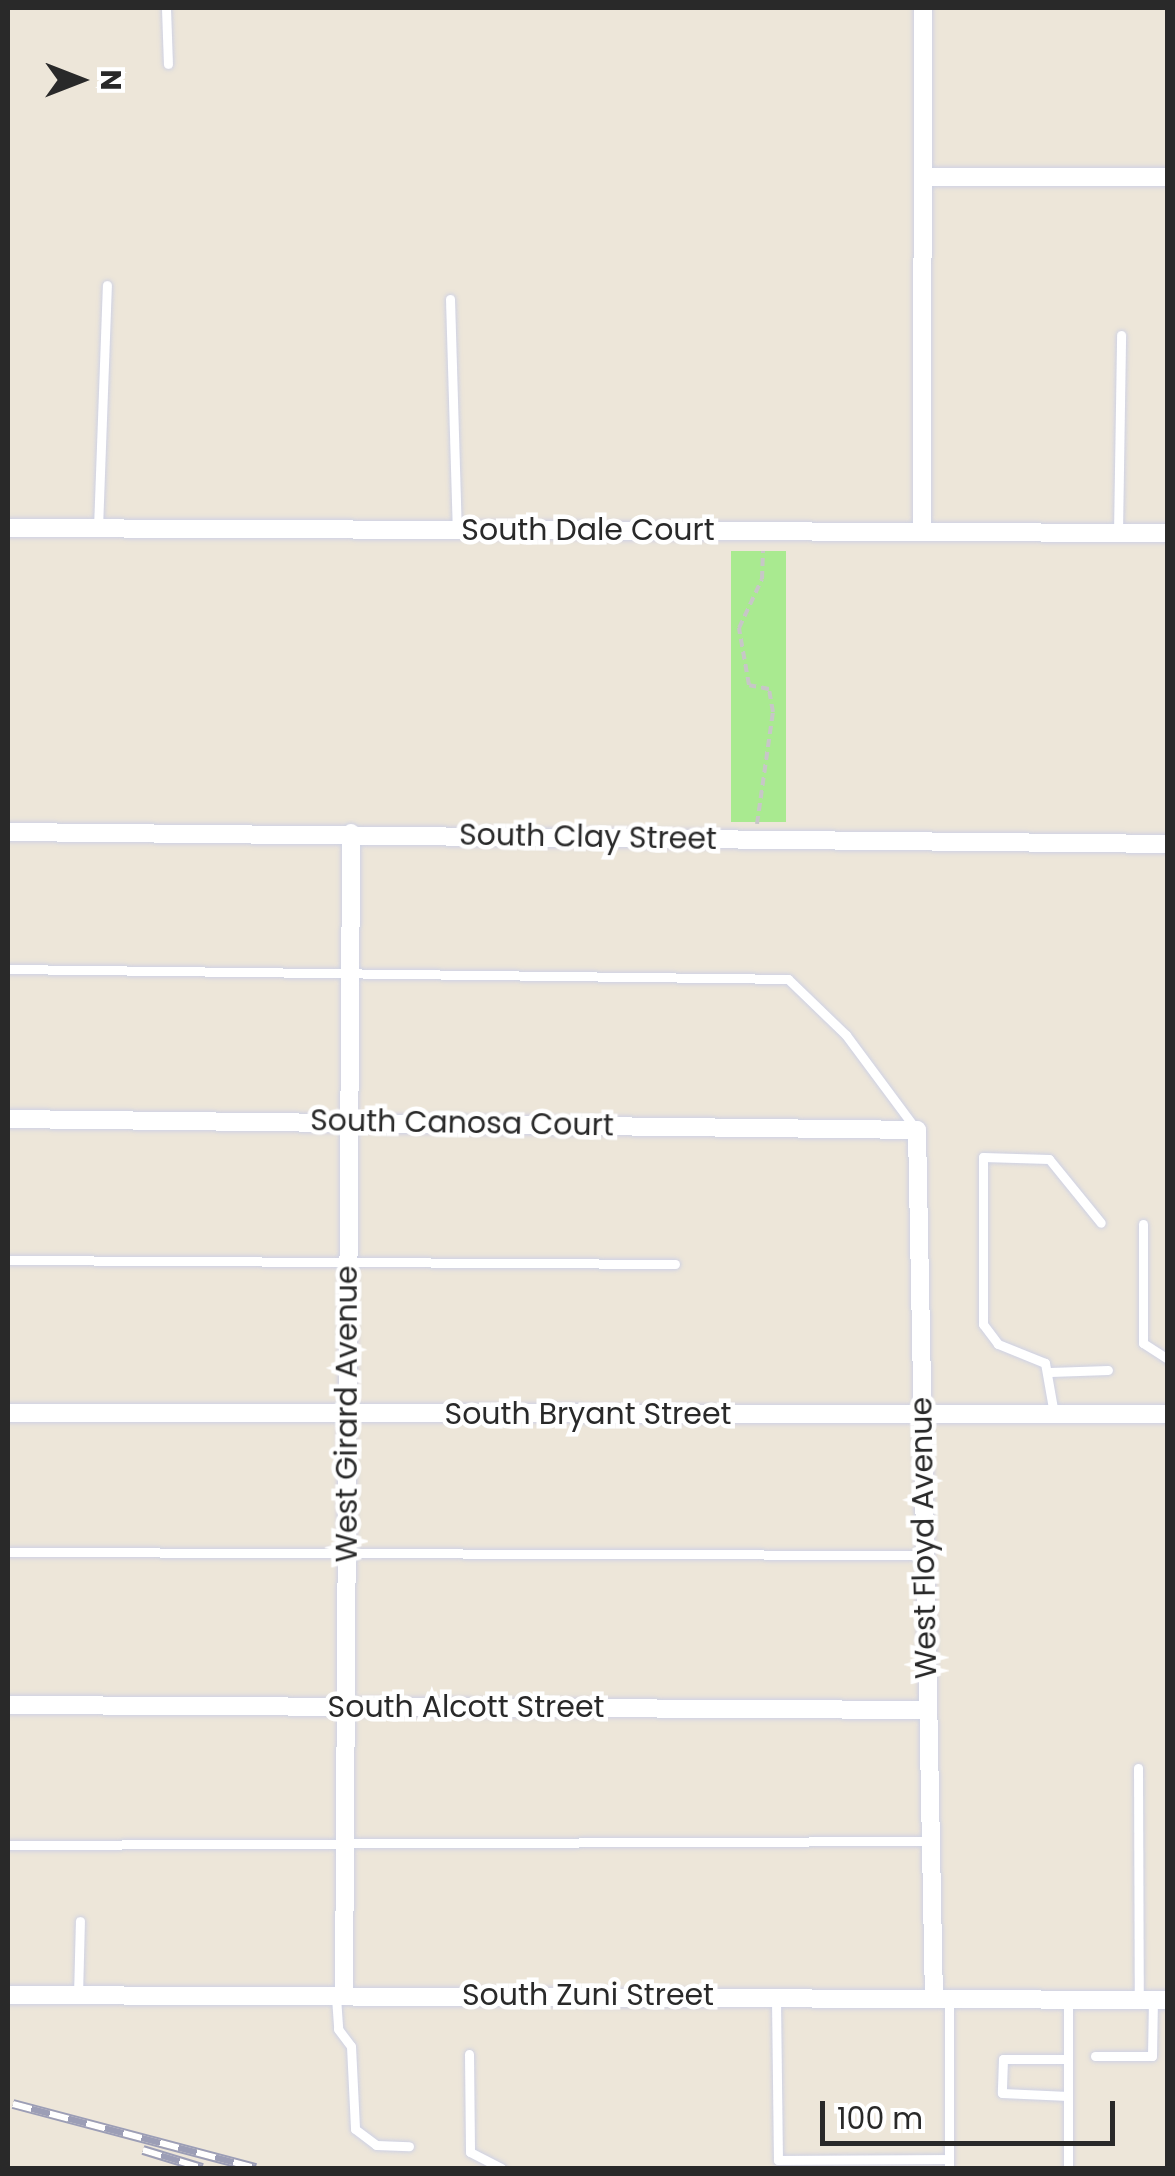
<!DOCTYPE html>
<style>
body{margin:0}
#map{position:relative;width:1175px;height:2176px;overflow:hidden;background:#ede6d9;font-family:Poppins,sans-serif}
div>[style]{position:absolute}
.green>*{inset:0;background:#a9ea90;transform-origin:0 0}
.path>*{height:4px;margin-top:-2px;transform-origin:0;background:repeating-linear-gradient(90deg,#c7c7c7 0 8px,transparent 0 13px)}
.roads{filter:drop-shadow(0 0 2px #ced1e4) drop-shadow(0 0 2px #ced1e4)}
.lane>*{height:9px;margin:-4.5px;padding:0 4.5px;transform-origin:4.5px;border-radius:4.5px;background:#fff}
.street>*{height:18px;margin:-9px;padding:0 9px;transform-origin:9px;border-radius:9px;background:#fff}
.rail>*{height:10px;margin-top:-5px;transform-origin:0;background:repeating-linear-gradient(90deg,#fff 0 19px,#9c9eb6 0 38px);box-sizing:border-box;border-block:2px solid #9c9eb6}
span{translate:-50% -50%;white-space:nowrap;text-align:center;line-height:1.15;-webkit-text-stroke:9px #fff;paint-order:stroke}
.street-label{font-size:30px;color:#292929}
.frame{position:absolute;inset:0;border:10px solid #292929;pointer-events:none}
.north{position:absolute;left:30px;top:30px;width:100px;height:100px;-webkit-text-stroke:8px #fff;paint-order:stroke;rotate:90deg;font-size:28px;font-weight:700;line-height:40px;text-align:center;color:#292929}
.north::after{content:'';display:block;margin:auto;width:35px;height:45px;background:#292929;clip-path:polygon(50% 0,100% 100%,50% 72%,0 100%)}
.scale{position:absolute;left:820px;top:2101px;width:295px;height:45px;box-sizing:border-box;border:5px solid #292929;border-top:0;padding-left:12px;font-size:30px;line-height:35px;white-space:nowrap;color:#292929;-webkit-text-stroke:8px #fff;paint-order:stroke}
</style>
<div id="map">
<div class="green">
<div style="left:731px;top:551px;width:55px;height:271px"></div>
</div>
<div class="path">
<div style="left:757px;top:824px;width:113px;rotate:-81.9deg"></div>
<div style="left:773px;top:712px;width:23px;rotate:-100deg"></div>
<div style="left:769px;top:689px;width:20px;rotate:-169deg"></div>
<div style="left:749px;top:685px;width:58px;rotate:-100deg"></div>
<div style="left:739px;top:628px;width:54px;rotate:-64.9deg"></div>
<div style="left:762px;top:579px;width:28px;rotate:-88deg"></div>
</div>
<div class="roads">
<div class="lane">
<div style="left:166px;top:8px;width:56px;rotate:88deg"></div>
<div style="left:450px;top:299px;width:231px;rotate:88.3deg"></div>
<div style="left:98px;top:528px;width:243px;rotate:-87.9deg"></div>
<div style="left:1118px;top:533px;width:198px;rotate:-89.1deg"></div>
<div style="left:8px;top:969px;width:780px;rotate:0.73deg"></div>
<div style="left:788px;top:979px;width:81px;rotate:44deg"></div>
<div style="left:846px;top:1035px;width:116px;rotate:53.4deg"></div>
<div style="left:1143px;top:1224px;width:119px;rotate:90deg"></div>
<div style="left:1143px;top:1343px;width:30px;rotate:33deg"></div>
<div style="left:8px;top:1260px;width:667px;rotate:0.34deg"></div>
<div style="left:1050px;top:1372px;width:58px;rotate:-2deg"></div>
<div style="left:1054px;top:1414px;width:52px;rotate:-100deg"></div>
<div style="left:1045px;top:1363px;width:51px;rotate:-158deg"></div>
<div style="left:998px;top:1344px;width:25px;rotate:-127deg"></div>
<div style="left:983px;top:1324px;width:167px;rotate:-90deg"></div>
<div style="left:983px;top:1157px;width:66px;rotate:1.7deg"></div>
<div style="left:1049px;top:1159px;width:82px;rotate:50.9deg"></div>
<div style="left:8px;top:1552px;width:916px;rotate:0.19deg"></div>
<div style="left:1138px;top:1768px;width:232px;rotate:89.8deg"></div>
<div style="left:8px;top:1845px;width:921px;rotate:-0.25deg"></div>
<div style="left:78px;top:1995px;width:74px;rotate:-88.5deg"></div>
<div style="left:336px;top:1997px;width:32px;rotate:86deg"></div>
<div style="left:338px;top:2029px;width:21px;rotate:53deg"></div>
<div style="left:351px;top:2046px;width:83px;rotate:87.2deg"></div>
<div style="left:355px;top:2129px;width:26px;rotate:37deg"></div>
<div style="left:376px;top:2145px;width:33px;rotate:2deg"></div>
<div style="left:949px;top:1997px;width:171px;rotate:90deg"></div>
<div style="left:776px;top:1999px;width:161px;rotate:89.3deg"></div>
<div style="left:778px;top:2160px;width:171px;rotate:-0.3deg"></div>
<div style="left:469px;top:2054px;width:98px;rotate:89.4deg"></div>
<div style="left:470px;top:2152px;width:35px;rotate:27deg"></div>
<div style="left:1095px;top:2056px;width:57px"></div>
<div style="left:1152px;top:2056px;width:55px;rotate:-89deg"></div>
<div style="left:1068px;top:2059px;width:65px;rotate:180deg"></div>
<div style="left:1003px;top:2059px;width:34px;rotate:92deg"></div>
<div style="left:1002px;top:2093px;width:66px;rotate:2.6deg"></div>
<div style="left:1068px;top:2168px;width:169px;rotate:-90deg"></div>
</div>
<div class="street">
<div style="left:923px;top:177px;width:245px"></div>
<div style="left:8px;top:528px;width:1160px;rotate:0.25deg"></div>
<div style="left:922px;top:532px;width:524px;rotate:-89.89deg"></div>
<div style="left:8px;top:832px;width:1160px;rotate:0.59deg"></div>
<div style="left:8px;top:1119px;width:909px;rotate:0.69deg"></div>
<div style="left:917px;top:1130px;width:867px;rotate:88.88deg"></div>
<div style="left:8px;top:1413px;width:1160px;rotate:0.05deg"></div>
<div style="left:8px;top:1705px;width:917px;rotate:0.31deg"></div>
<div style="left:8px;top:1995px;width:1160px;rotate:0.25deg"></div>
<div style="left:344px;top:1995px;width:1162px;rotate:-89.65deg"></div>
</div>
</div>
<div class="rail">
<div style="left:13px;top:2104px;width:251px;rotate:14.8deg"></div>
<div style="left:143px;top:2150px;width:62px;rotate:17deg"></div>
</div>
<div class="street-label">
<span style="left:588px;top:530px">South Dale Court</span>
<span style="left:588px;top:837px;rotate:1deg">South Clay Street</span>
<span style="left:462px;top:1123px;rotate:1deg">South Canosa Court</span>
<span style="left:347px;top:1414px;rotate:-90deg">West Girard Avenue</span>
<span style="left:588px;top:1414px">South Bryant Street</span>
<span style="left:924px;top:1538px;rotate:-91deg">West Floyd Avenue</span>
<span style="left:466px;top:1707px">South Alcott Street</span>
<span style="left:588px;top:1995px">South Zuni Street</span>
</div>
<div class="frame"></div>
<div class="north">N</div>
<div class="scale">100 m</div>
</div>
